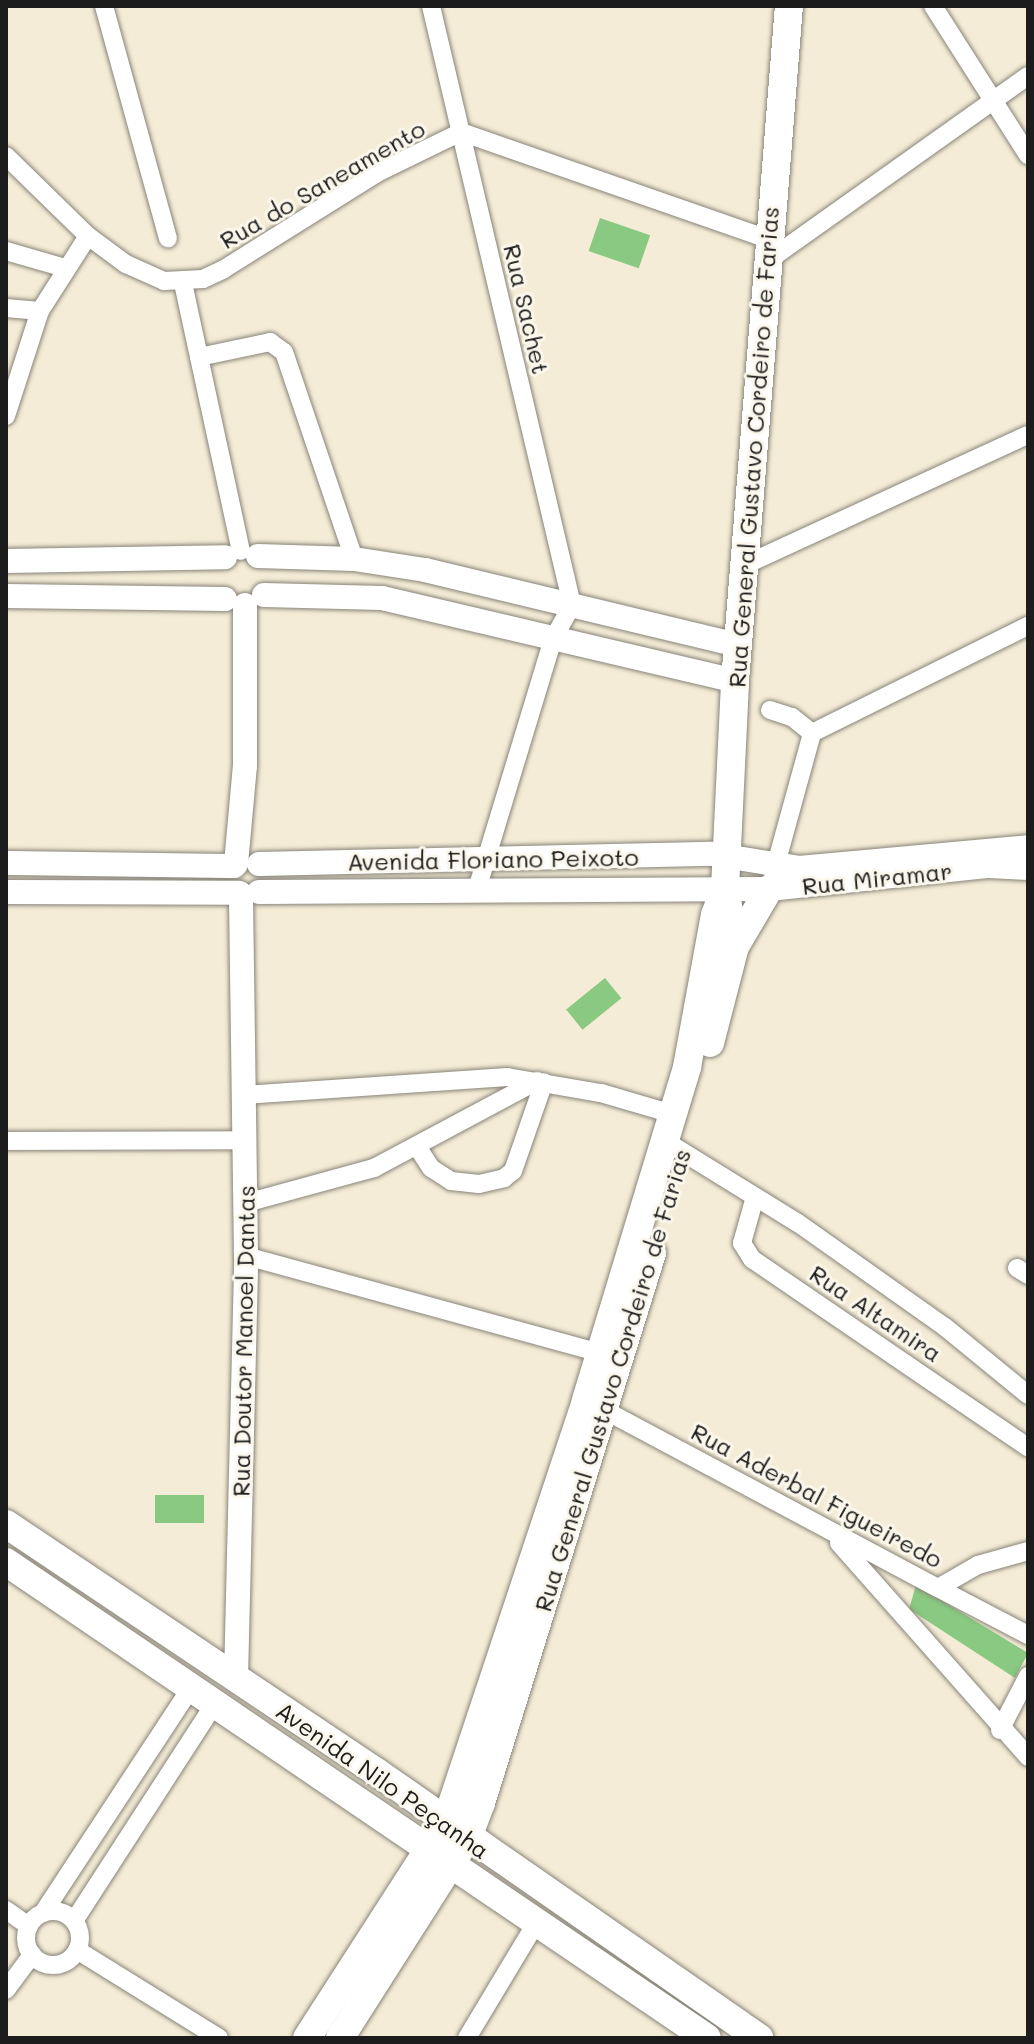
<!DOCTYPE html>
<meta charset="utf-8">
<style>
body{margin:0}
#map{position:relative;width:1034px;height:2044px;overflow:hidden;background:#f4ecd6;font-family:Mali,sans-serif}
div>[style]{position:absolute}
.green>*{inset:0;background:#89c981;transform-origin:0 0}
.roads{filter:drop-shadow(0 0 2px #888479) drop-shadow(0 0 2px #888479)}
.street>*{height:18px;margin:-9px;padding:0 9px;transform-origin:9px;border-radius:9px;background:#fff}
.street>.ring{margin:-9px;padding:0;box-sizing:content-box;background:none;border:18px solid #fff;border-radius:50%}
.secondary>*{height:24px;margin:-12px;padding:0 12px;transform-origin:12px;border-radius:12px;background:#fff}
.primary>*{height:28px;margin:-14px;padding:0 14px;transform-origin:14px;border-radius:14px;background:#fff}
span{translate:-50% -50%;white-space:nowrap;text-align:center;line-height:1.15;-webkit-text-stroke:6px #fbf7ec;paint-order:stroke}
.street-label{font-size:24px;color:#1c1c1c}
.frame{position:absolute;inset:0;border:8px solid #1c1c1c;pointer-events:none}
</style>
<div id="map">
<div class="green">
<div style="left:600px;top:218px;width:53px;height:35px;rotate:19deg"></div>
<div style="left:605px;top:978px;width:26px;height:50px;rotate:51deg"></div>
<div style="left:204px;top:1495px;width:28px;height:49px;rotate:90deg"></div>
<div style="clip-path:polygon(916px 1585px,1028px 1653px,1015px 1678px,909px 1609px)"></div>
</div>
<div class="roads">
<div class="street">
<div style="left:104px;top:6px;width:241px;rotate:74.6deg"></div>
<div style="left:431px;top:6px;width:615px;rotate:76.75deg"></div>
<div style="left:572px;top:605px;width:39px;rotate:119deg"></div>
<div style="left:553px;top:639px;width:265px;rotate:106.9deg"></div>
<div style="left:933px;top:6px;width:177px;rotate:57.5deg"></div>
<div style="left:6px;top:156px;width:115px;rotate:44.3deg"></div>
<div style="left:88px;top:236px;width:47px;rotate:36.4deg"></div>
<div style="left:126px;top:264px;width:42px;rotate:24.1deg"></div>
<div style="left:164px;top:281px;width:39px;rotate:-3deg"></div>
<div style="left:203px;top:279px;width:23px;rotate:-25deg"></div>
<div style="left:224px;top:269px;width:181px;rotate:-32.1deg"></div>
<div style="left:377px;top:173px;width:93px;rotate:-26deg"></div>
<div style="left:461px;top:132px;width:325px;rotate:19.2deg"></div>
<div style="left:6px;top:251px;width:61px;rotate:16.1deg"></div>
<div style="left:766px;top:262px;width:321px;rotate:-35.4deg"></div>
<div style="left:183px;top:283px;width:274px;rotate:77.8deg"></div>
<div style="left:6px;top:308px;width:34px;rotate:5deg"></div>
<div style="left:199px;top:357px;width:73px;rotate:-11.9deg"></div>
<div style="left:270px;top:342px;width:17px;rotate:36deg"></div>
<div style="left:284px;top:352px;width:219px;rotate:71.3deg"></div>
<div style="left:6px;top:416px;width:110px;rotate:-72.1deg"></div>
<div style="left:40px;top:311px;width:89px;rotate:-57.4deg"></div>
<div style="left:747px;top:564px;width:309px;rotate:-24.7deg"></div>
<div style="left:770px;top:710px;width:23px;rotate:18deg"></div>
<div style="left:792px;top:717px;width:26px;rotate:39deg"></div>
<div style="left:812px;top:733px;width:241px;rotate:-26.4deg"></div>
<div style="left:773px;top:875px;width:147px;rotate:-74.6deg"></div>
<div style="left:244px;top:1095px;width:264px;rotate:-3.9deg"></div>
<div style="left:507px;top:1077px;width:95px;rotate:9.7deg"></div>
<div style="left:601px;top:1093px;width:75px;rotate:16.3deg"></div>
<div style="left:6px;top:1141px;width:238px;rotate:-0.2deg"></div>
<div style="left:665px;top:1141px;width:156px;rotate:31.7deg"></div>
<div style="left:798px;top:1223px;width:180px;rotate:35.3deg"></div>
<div style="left:945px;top:1327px;width:107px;rotate:39.3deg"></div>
<div style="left:418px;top:1148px;width:24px;rotate:57deg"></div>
<div style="left:431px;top:1168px;width:24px;rotate:33deg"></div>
<div style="left:451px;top:1181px;width:28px;rotate:6deg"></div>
<div style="left:479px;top:1184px;width:26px;rotate:-13deg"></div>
<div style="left:504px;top:1178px;width:11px;rotate:-38deg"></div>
<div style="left:513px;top:1171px;width:94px;rotate:-70.8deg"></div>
<div style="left:755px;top:1197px;width:48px;rotate:105.8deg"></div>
<div style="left:742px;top:1243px;width:19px;rotate:58deg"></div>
<div style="left:752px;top:1259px;width:334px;rotate:34.3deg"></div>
<div style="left:246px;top:1203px;width:133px;rotate:-15.3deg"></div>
<div style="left:374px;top:1168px;width:185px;rotate:-28.1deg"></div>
<div style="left:246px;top:1256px;width:376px;rotate:15.3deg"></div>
<div style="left:1017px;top:1268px;width:13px;rotate:32deg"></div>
<div style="left:595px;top:1405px;width:389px;rotate:28.1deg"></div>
<div style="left:938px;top:1588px;width:46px;rotate:-29.9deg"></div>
<div style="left:978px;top:1565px;width:52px;rotate:-15.6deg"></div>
<div style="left:839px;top:1543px;width:286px;rotate:48.5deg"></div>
<div style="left:938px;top:1588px;width:102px;rotate:27.6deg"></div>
<div style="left:1000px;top:1730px;width:61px;rotate:-62.6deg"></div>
<div style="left:6px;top:1910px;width:28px;rotate:35deg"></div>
<div class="ring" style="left:26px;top:1911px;width:36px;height:36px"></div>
<div style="left:43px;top:1913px;width:268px;rotate:-56.7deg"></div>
<div style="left:74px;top:1921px;width:256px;rotate:-57.1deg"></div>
<div style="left:77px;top:1950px;width:167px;rotate:31.8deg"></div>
<div style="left:6px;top:1990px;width:44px;rotate:-53.4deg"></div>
<div style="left:467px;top:2038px;width:132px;rotate:-59deg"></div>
</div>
<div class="secondary">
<div style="left:258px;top:556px;width:96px;rotate:1.8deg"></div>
<div style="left:354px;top:559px;width:72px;rotate:8.8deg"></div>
<div style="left:425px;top:570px;width:322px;rotate:13.5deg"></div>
<div style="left:6px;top:561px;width:219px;rotate:-1deg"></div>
<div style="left:264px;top:595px;width:118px;rotate:1.5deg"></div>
<div style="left:382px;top:598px;width:363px;rotate:13.2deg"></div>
<div style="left:6px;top:596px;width:219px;rotate:0.8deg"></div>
<div style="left:6px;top:863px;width:228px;rotate:0.8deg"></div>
<div style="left:236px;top:864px;width:98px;rotate:-84.8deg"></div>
<div style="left:245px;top:766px;width:161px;rotate:-90deg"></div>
<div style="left:259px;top:864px;width:453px;rotate:-1.3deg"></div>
<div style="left:712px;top:854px;width:88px;rotate:9.1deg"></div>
<div style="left:799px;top:868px;width:230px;rotate:-5.2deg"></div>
<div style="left:6px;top:892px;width:233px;rotate:0.2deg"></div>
<div style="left:259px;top:892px;width:510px;rotate:-0.34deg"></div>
<div style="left:769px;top:889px;width:221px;rotate:-6deg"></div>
<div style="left:989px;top:866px;width:39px;rotate:3deg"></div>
<div style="left:236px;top:1678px;width:422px;rotate:-88.6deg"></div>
<div style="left:246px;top:1256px;width:362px;rotate:-90.8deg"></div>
</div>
<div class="primary">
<div style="left:736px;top:945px;width:65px;rotate:-59.5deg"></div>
<div style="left:710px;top:1043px;width:100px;rotate:-75.5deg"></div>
<div style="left:735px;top:946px;width:59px;rotate:-99.8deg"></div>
<div style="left:6px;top:1524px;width:444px;rotate:33.8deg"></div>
<div style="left:375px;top:1771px;width:468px;rotate:34.8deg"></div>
<div style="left:6px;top:1562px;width:847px;rotate:34.18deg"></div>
<div style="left:307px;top:2038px;width:257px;rotate:-57.2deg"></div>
<div style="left:446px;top:1822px;width:445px;rotate:-71.6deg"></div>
<div style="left:586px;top:1400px;width:348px;rotate:-73.1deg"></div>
<div style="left:687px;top:1067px;width:155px;rotate:-79.6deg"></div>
<div style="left:715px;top:915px;width:29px;rotate:-70deg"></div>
<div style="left:725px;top:888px;width:207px;rotate:-87.2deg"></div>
<div style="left:735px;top:681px;width:677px;rotate:-85.43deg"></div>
<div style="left:340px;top:2038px;width:238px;rotate:-57.5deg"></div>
<div style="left:468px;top:1837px;width:36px;rotate:-69deg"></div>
<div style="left:481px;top:1803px;width:576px;rotate:-72.73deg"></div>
</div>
</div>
<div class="street-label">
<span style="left:322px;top:184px;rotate:-30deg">Rua do Saneamento</span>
<span style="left:527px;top:309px;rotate:77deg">Rua Sachet</span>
<span style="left:753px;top:447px;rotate:-86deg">Rua General Gustavo Cordeiro de Farias</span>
<span style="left:493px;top:859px;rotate:-1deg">Avenida Floriano Peixoto</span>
<span style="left:877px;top:878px;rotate:-6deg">Rua Miramar</span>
<span style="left:876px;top:1313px;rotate:34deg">Rua Altamira</span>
<span style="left:243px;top:1341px;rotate:-89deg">Rua Doutor Manoel Dantas</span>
<span style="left:612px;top:1380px;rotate:-73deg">Rua General Gustavo Cordeiro de Farias</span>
<span style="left:817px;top:1495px;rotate:28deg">Rua Aderbal Figueiredo</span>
<span style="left:383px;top:1780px;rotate:35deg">Avenida Nilo Peçanha</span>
</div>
<div class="frame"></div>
</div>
